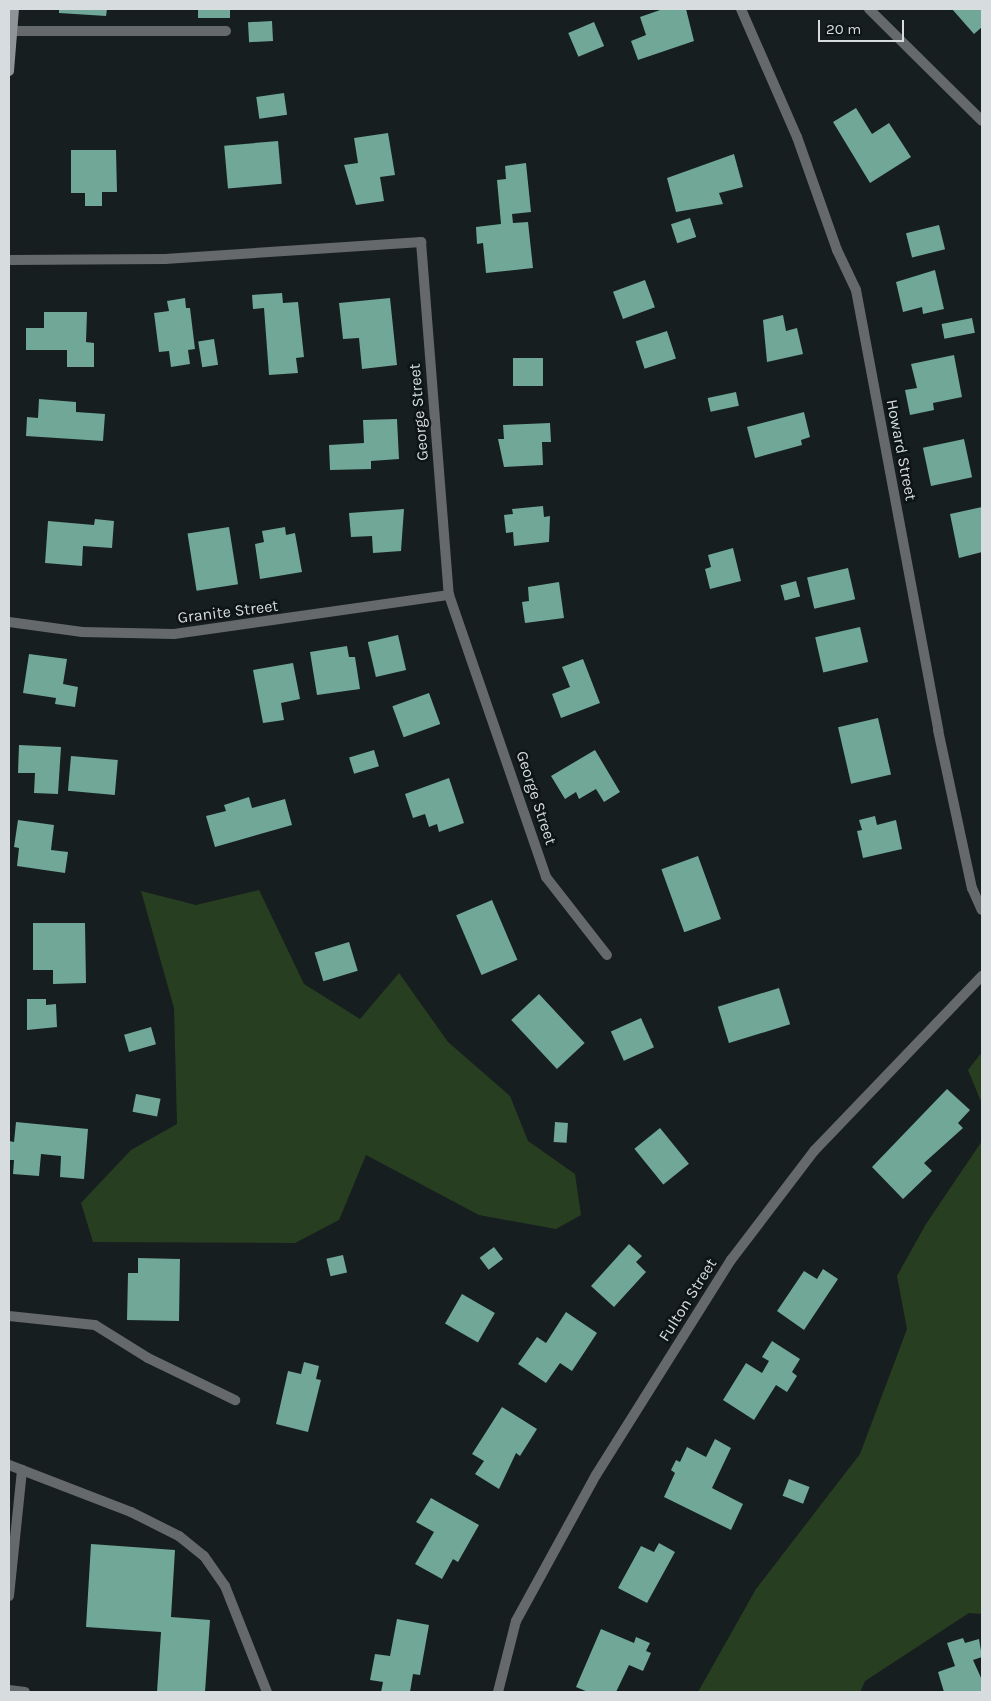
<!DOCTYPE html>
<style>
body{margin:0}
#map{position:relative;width:991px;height:1701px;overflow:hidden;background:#161e20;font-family:Karla,sans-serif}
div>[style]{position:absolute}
.green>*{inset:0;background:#283e21}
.building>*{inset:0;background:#70a796;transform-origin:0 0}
.service>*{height:10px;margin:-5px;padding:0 5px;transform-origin:5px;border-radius:5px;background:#65696b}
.minor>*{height:10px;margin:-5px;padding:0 5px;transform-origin:5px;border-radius:5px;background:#65696b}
.secondary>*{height:10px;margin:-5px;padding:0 5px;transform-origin:5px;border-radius:5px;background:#8f9499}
span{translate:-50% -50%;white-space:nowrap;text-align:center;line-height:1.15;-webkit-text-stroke:5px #0d1517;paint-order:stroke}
.street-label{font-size:16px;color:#d7ddde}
.frame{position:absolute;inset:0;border:10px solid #d7ddde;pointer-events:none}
.scale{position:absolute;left:818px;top:20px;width:86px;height:22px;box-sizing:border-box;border:2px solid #d7ddde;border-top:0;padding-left:6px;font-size:15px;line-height:18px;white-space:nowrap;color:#d7ddde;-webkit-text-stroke:4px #0d1517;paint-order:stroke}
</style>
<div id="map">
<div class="green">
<div style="clip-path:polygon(259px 890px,304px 984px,360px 1019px,399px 973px,448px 1042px,510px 1096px,528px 1141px,575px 1174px,581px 1215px,556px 1229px,479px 1215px,366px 1155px,339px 1220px,295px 1243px,93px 1242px,81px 1203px,131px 1150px,177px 1124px,174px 1008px,141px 891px,196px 905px)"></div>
<div style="clip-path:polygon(982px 1052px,982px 1104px,968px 1070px)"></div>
<div style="clip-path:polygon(982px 1141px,982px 1614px,969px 1613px,865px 1681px,860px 1692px,698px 1692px,756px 1589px,860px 1454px,907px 1329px,897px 1276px,926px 1224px)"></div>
</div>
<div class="building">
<div style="clip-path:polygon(59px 9px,107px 9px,106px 16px,59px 13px)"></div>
<div style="left:198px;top:9px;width:32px;height:9px"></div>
<div style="clip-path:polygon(663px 9px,686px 9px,694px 41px,638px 60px,631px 41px,646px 35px,640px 17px)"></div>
<div style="clip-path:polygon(952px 9px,982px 9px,982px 27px,974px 34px)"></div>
<div style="left:272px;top:21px;width:20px;height:24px;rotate:87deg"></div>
<div style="left:594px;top:22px;width:26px;height:28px;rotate:67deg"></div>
<div style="left:284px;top:93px;width:22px;height:28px;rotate:82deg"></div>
<div style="clip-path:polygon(856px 108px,872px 134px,889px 123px,911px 157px,870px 183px,833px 122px)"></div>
<div style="clip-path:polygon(388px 133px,395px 175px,380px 177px,384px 201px,356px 205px,344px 165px,358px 163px,354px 138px)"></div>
<div style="left:278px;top:141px;width:43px;height:54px;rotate:85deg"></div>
<div style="clip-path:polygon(71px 150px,116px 150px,117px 192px,102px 192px,102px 206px,85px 206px,85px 193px,71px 193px)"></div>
<div style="clip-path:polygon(734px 154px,743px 187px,719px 193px,723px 204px,676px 212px,667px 178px)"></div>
<div style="clip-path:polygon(526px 163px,531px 212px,512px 214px,513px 223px,528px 222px,533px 268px,486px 273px,483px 243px,477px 244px,476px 227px,501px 224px,497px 180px,506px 179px,505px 166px)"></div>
<div style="left:690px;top:218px;width:20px;height:20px;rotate:72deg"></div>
<div style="left:939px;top:225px;width:25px;height:34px;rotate:76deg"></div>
<div style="clip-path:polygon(935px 270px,944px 309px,923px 314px,922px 307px,903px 312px,896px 282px)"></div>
<div style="left:645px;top:280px;width:29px;height:34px;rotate:70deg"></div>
<div style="clip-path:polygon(282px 293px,283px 303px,298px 302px,304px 357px,296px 358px,298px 373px,269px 375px,264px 308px,253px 309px,252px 295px)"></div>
<div style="clip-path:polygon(185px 298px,186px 308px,190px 308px,195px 349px,188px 350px,190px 364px,171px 367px,169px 351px,159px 352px,154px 313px,169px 311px,167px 301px)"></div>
<div style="clip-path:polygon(390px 298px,397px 365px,362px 369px,359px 338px,343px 339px,339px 303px)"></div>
<div style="clip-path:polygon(44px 312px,87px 312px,86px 342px,94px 343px,94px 367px,67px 367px,67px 350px,26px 350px,26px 328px,44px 328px)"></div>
<div style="clip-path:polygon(783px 315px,786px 331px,797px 328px,803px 354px,767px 362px,763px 320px)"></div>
<div style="left:972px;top:318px;width:15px;height:31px;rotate:79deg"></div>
<div style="left:667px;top:331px;width:29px;height:33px;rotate:72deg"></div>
<div style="left:214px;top:339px;width:26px;height:16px;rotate:81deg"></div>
<div style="clip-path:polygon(954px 355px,962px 397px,933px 403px,934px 410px,910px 415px,905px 390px,917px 388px,911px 364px)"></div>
<div style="left:513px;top:358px;width:30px;height:28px"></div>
<div style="left:736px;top:392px;width:14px;height:29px;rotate:78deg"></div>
<div style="clip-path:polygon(39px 399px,76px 402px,76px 412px,105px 414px,103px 441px,26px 436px,27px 417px,38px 418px)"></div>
<div style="clip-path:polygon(804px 412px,810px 437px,801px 440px,802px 445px,755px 458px,747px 427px)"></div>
<div style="clip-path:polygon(397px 419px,399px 459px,371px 461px,371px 469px,330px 470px,329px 445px,364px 443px,363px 420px)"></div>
<div style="clip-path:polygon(550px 423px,551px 442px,542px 442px,543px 465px,504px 467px,498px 439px,504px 439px,503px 425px)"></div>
<div style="left:964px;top:439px;width:39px;height:42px;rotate:78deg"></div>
<div style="clip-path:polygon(543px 506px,544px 517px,550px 516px,549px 542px,514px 546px,513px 532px,506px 533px,504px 515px,513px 514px,512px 509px)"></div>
<div style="clip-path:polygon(982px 507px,982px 552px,959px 558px,950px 514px)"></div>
<div style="clip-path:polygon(404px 509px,401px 551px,373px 553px,372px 536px,351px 537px,349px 513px)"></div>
<div style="clip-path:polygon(95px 519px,114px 521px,112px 548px,83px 546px,82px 566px,45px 563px,48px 521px,94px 525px)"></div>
<div style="left:229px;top:527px;width:58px;height:42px;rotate:81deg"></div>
<div style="clip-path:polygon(285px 527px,286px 535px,295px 533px,302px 572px,260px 579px,255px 544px,264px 542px,262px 531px)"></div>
<div style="clip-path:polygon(733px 548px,741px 581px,710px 589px,705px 569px,711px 567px,708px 555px)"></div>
<div style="left:848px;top:568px;width:32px;height:42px;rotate:77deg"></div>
<div style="left:796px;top:581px;width:16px;height:16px;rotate:75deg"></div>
<div style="clip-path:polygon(559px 582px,564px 618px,525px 623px,522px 602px,529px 601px,528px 587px)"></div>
<div style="left:860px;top:627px;width:36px;height:46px;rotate:77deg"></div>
<div style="left:398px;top:635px;width:36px;height:31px;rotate:77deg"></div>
<div style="clip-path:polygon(347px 646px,349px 657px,355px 657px,360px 689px,317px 695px,310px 652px)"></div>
<div style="clip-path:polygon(29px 654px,67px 659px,63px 684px,78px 687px,75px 707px,55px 704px,56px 698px,23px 693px)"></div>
<div style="clip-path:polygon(583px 659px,600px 703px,561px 718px,552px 694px,570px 687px,562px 667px)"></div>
<div style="clip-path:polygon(293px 663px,300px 699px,281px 703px,284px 720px,263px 723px,253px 670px)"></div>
<div style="left:429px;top:693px;width:33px;height:39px;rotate:70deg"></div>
<div style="left:878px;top:718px;width:58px;height:41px;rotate:77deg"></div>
<div style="clip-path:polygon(19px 745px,61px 747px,58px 794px,34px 793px,35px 773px,18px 773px)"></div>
<div style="left:374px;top:750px;width:17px;height:26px;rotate:73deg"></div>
<div style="clip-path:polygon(595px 750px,620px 792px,604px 802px,596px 789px,579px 799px,576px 792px,565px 799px,551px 776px)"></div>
<div style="left:71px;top:756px;width:47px;height:35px;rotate:5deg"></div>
<div style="clip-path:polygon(449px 778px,464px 823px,439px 832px,437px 824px,429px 827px,425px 814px,413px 818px,405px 794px)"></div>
<div style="clip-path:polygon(249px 797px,252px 808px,285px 799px,292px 825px,215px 847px,206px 816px,226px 811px,224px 805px)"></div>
<div style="clip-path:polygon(875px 816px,877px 825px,896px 820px,902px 849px,863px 858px,857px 831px,862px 830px,859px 820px)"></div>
<div style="clip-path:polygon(18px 820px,54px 825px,51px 850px,68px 852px,65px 873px,17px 866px,19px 848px,14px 847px)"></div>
<div style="left:698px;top:856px;width:67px;height:39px;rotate:70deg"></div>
<div style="left:492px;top:900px;width:65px;height:39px;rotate:67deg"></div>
<div style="clip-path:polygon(33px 923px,85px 923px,86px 983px,53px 984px,53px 970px,33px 970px)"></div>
<div style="left:349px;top:942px;width:30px;height:36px;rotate:73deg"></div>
<div style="left:779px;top:988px;width:38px;height:64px;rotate:73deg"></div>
<div style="left:539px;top:994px;width:67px;height:38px;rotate:47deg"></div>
<div style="clip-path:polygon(27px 999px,46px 999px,46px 1005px,56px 1004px,57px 1027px,27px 1030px)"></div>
<div style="left:641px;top:1018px;width:32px;height:33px;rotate:66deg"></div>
<div style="left:151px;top:1027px;width:18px;height:28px;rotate:74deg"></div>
<div style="clip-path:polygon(947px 1089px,970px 1110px,958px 1123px,963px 1128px,924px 1163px,932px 1171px,903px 1199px,872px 1167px)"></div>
<div style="left:136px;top:1094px;width:25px;height:18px;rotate:11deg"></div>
<div style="clip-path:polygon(16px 1122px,88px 1129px,84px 1179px,60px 1177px,61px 1156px,41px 1154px,39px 1176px,13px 1174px,14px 1160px,9px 1160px,9px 1141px,14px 1142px)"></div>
<div style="left:555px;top:1122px;width:13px;height:20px;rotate:4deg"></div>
<div style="left:660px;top:1128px;width:46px;height:33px;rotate:51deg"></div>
<div style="clip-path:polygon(629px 1244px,642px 1256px,636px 1262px,646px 1272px,614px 1307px,591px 1286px)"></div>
<div style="left:494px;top:1247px;width:15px;height:18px;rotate:53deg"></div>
<div style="left:343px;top:1255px;width:18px;height:17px;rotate:77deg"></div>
<div style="clip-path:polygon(138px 1258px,180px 1259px,179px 1321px,127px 1320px,128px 1273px,138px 1273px)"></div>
<div style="clip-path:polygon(823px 1269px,838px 1279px,804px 1330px,777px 1311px,804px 1271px,817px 1279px)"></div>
<div style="left:462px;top:1294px;width:38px;height:34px;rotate:30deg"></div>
<div style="clip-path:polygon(566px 1312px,597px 1333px,572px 1371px,560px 1363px,546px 1383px,518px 1364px,537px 1337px,546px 1343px)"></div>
<div style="clip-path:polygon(772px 1341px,800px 1359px,792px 1372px,797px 1376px,787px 1392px,776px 1385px,754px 1420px,723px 1400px,746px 1363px,762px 1373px,769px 1361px,762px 1357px)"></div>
<div style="clip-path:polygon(304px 1362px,319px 1366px,316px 1379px,321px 1380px,308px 1432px,276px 1424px,288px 1371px,301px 1374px)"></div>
<div style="clip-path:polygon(502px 1407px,537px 1429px,520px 1456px,516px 1453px,499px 1489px,475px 1474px,484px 1461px,472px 1454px)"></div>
<div style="clip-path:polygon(715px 1439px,731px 1448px,712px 1488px,743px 1504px,731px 1530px,664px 1497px,675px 1473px,671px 1470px,676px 1460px,680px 1462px,687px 1447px,706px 1457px)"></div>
<div style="left:789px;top:1479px;width:22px;height:18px;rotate:21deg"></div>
<div style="clip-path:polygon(431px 1498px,479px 1525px,458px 1562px,453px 1559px,442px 1579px,415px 1564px,434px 1532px,416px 1522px)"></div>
<div style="clip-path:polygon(659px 1543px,675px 1552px,647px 1603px,618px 1588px,641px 1546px,654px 1552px)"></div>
<div style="clip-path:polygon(91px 1544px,175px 1550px,171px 1617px,210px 1620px,205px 1692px,157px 1692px,161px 1632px,86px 1627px)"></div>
<div style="clip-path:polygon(397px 1619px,429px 1625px,420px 1675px,413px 1674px,410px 1692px,381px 1692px,383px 1682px,370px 1680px,375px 1654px,390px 1656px)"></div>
<div style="clip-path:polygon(601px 1629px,634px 1643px,636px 1637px,650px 1643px,646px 1651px,651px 1653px,643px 1671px,629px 1665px,616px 1692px,588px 1692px,576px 1687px)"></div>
<div style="clip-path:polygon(963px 1638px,965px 1643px,979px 1639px,982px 1657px,973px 1660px,982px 1680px,982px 1692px,944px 1692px,938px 1672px,955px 1666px,947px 1643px)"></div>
</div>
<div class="service">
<div style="left:12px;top:31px;width:214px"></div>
<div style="left:9px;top:1316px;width:86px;rotate:6deg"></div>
<div style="left:95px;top:1325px;width:62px;rotate:31.9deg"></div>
<div style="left:148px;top:1358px;width:97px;rotate:25.8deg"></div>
<div style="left:9px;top:1465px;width:131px;rotate:21.1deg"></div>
<div style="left:131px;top:1512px;width:54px;rotate:26.6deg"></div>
<div style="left:179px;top:1536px;width:32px;rotate:39deg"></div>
<div style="left:204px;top:1556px;width:37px;rotate:55deg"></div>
<div style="left:225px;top:1586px;width:114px;rotate:68.4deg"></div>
<div style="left:9px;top:1596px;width:127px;rotate:-84.1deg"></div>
<div style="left:9px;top:1690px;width:16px;rotate:7deg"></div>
</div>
<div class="minor">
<div style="left:741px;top:9px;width:140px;rotate:66.4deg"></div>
<div style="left:797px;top:137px;width:120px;rotate:70.5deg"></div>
<div style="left:837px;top:250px;width:44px;rotate:64.6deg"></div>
<div style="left:856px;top:290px;width:448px;rotate:79.4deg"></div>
<div style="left:938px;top:730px;width:162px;rotate:77.9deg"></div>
<div style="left:972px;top:888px;width:24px;rotate:66deg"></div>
<div style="left:869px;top:9px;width:159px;rotate:44.7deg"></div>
<div style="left:9px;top:260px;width:156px;rotate:-0.4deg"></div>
<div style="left:165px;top:259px;width:257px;rotate:-3.8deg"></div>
<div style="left:421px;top:242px;width:354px;rotate:85.5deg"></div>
<div style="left:449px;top:595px;width:298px;rotate:71deg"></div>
<div style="left:546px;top:877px;width:99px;rotate:52deg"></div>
<div style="left:9px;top:622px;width:74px;rotate:7.8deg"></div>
<div style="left:82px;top:632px;width:92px;rotate:1.2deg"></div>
<div style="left:174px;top:634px;width:278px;rotate:-8.1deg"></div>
<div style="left:498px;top:1692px;width:73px;rotate:-75.8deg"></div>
<div style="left:516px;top:1621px;width:166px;rotate:-61.3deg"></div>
<div style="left:596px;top:1475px;width:254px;rotate:-57.9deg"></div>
<div style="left:731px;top:1260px;width:137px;rotate:-52.7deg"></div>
<div style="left:814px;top:1151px;width:243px;rotate:-46.2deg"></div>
</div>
<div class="secondary">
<div style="left:9px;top:71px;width:62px;rotate:-85.4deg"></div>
</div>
<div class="street-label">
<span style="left:419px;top:412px;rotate:-95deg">George Street</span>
<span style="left:901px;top:450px;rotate:79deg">Howard Street</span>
<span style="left:228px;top:612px;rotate:-7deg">Granite Street</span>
<span style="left:536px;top:798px;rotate:72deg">George Street</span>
<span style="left:688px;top:1300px;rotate:-58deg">Fulton Street</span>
</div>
<div class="frame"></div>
<div class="scale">20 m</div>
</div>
